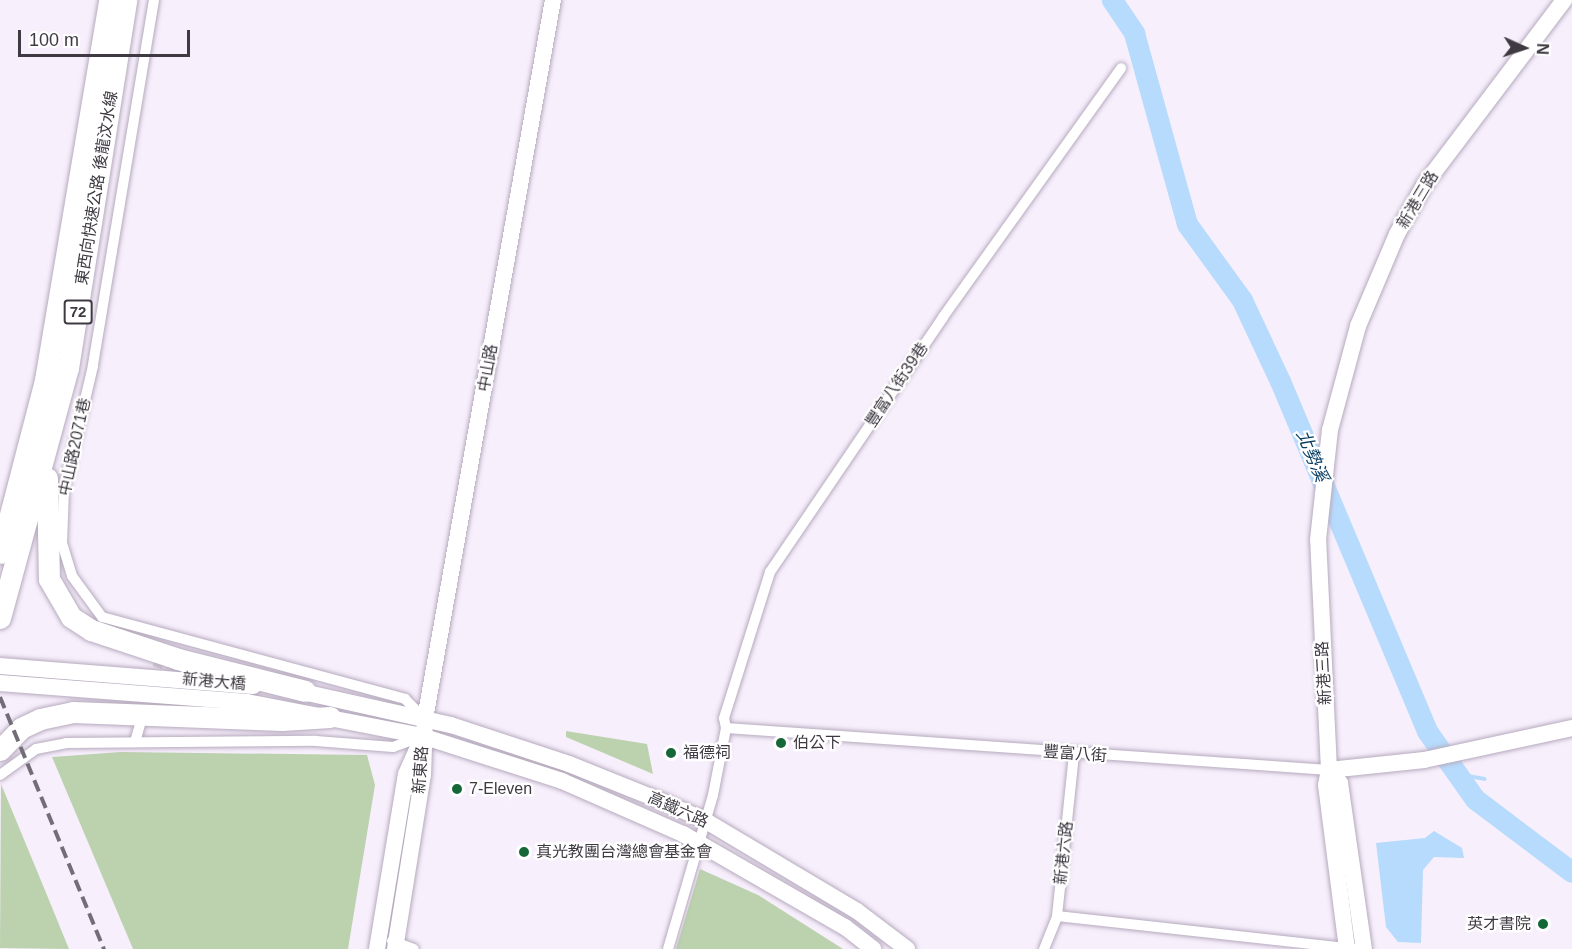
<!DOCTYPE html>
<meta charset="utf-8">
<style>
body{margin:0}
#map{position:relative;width:1572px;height:949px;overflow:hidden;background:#f7effc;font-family:Arial,"Noto Sans TC",sans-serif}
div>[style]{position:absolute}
.green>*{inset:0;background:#bcd2ae}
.water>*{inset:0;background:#b7dbfc}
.stream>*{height:4px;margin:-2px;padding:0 2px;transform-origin:2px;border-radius:2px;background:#b7dbfc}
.river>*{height:21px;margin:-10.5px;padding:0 10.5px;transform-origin:10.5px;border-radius:10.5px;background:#b7dbfc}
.street-tunnel>*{height:10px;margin-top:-5px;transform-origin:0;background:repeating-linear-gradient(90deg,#d2cbd7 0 10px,transparent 0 15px)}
.roads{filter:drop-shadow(0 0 2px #b6aabe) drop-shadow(0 0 2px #b6aabe)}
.street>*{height:10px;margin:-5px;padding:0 5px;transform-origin:5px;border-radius:5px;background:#fff}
.secondary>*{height:16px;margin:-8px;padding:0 8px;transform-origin:8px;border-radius:8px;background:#fff}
.highway>*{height:21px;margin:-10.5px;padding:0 10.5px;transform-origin:10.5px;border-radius:10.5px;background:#fff}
.rail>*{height:4px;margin-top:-2px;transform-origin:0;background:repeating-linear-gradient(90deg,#726d76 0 12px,transparent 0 18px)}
.dots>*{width:16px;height:16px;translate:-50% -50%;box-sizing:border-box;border:3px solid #fff;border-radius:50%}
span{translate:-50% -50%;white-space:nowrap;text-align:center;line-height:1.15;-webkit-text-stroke:4.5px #fff;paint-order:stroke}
.shield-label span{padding:2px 4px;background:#fff;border:2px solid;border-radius:4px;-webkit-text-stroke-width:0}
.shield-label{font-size:15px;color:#3f3a42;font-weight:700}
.street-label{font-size:16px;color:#3f3a42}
.poi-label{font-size:16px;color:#3f3a42}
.left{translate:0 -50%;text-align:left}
.right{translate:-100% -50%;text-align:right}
.water-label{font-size:18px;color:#0b4065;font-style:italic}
.north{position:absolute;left:1494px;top:18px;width:60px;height:60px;-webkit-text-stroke:4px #fff;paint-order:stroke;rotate:93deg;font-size:16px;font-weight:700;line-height:24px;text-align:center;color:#3f3a42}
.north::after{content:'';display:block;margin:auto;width:21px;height:27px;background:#3f3a42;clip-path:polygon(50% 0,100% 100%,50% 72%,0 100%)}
.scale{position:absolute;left:18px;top:30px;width:172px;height:27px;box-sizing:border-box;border:3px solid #3f3a42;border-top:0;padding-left:8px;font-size:18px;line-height:21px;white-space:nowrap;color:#3f3a42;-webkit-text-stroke:4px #fff;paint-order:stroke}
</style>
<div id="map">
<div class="green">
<div style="clip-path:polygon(566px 731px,647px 744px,653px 774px,566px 737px)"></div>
<div style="clip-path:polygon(121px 752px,367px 755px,375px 785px,348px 949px,133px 949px,52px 757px)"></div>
<div style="clip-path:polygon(1px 784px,42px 883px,69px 949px,0 948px)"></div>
<div style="clip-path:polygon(700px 869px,758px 895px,843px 949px,676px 949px)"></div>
</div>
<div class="water">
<div style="clip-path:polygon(1434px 831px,1462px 848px,1464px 858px,1434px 857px,1423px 870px,1421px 943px,1398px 942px,1386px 927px,1376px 843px,1425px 838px)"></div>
</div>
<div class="stream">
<div style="left:1457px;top:774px;width:28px;rotate:10deg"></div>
</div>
<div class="river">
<div style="left:1112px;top:0;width:40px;rotate:56deg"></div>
<div style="left:1134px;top:33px;width:198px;rotate:74.5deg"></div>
<div style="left:1187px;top:224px;width:94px;rotate:54.1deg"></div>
<div style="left:1242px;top:300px;width:89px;rotate:64.9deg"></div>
<div style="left:1280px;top:381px;width:380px;rotate:67.2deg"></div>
<div style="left:1427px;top:731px;width:83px;rotate:54.8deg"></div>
<div style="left:1475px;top:799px;width:121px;rotate:37deg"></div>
</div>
<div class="street-tunnel">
<div style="left:153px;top:682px;width:42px;rotate:-73.3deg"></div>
</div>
<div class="roads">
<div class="street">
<div style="left:154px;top:0;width:371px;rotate:99.5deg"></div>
<div style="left:93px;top:366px;width:126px;rotate:103.3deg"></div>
<div style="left:64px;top:489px;width:54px;rotate:92.1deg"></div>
<div style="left:62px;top:543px;width:34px;rotate:73deg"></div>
<div style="left:72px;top:576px;width:51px;rotate:53.8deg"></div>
<div style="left:102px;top:617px;width:314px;rotate:15.1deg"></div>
<div style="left:405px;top:699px;width:25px;rotate:45deg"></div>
<div style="left:726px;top:728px;width:604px;rotate:3.98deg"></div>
<div style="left:135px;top:742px;width:25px;rotate:-74deg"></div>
<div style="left:0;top:775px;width:44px;rotate:-35.8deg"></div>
<div style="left:36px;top:749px;width:31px;rotate:-11deg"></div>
<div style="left:66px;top:743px;width:250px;rotate:-0.5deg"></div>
<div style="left:316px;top:741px;width:77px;rotate:4.5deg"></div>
<div style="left:393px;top:747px;width:29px;rotate:-20deg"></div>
<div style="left:1057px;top:916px;width:302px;rotate:6.3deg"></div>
<div style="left:392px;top:941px;width:23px;rotate:20deg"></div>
<div style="left:668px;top:949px;width:160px;rotate:-73.7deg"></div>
<div style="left:713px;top:795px;width:68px;rotate:-79deg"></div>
<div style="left:726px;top:728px;width:10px;rotate:-101deg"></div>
<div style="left:724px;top:718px;width:153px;rotate:-72.5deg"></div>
<div style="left:770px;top:572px;width:308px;rotate:-55.8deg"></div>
<div style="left:943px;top:317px;width:306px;rotate:-54.4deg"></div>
<div style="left:1044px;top:949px;width:35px;rotate:-68deg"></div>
<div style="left:1057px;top:916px;width:163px;rotate:-84deg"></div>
</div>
<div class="secondary">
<div style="left:0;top:666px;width:254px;rotate:4.5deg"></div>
<div style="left:0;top:683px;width:248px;rotate:4.4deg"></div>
<div style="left:247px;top:702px;width:178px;rotate:11deg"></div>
<div style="left:422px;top:736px;width:147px;rotate:17.8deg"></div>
<div style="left:562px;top:781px;width:132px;rotate:23.7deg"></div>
<div style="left:683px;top:834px;width:187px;rotate:29.9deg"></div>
<div style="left:845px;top:927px;width:36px;rotate:38deg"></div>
<div style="left:294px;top:690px;width:161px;rotate:12.6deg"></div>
<div style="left:451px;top:725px;width:124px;rotate:18.3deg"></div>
<div style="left:569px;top:764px;width:105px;rotate:21.9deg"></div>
<div style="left:666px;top:803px;width:44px;rotate:24.2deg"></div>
<div style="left:706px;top:821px;width:176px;rotate:30.8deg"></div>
<div style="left:857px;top:911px;width:63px;rotate:37.2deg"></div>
<div style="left:1329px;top:770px;width:96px;rotate:-6deg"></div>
<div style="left:1424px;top:760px;width:151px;rotate:-12.2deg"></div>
<div style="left:1329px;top:770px;width:17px;rotate:50deg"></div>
<div style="left:1340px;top:783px;width:168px;rotate:81.8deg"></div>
<div style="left:377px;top:949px;width:177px;rotate:-80.6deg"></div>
<div style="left:406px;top:774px;width:37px;rotate:-66deg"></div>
<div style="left:395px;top:949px;width:176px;rotate:-80.9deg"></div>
<div style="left:423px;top:775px;width:56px;rotate:-88deg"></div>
<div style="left:425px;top:719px;width:730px;rotate:-79.91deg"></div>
<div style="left:1347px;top:949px;width:165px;rotate:-97.3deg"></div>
<div style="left:1326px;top:785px;width:15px;rotate:-79deg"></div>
<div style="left:1329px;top:770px;width:230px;rotate:-92.7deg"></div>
<div style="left:1318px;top:540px;width:111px;rotate:-83.8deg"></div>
<div style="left:1330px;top:430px;width:108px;rotate:-74.9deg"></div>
<div style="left:1358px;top:326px;width:100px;rotate:-67deg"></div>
<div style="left:1397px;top:234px;width:57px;rotate:-60.8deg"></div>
<div style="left:1425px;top:184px;width:231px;rotate:-52.9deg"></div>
</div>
<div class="highway">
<div style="left:47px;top:478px;width:101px;rotate:88.9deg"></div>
<div style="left:49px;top:579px;width:44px;rotate:59.9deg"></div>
<div style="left:71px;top:617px;width:24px;rotate:33deg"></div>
<div style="left:91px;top:630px;width:92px;rotate:18.4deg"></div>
<div style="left:178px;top:659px;width:131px;rotate:14.1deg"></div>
<div style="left:0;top:553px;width:179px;rotate:-75.4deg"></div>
<div style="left:45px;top:380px;width:385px;rotate:-80.4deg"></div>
<div style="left:0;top:618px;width:259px;rotate:-74.8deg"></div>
<div style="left:68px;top:368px;width:373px;rotate:-81deg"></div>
<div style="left:0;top:750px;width:30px;rotate:-46deg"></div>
<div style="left:21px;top:728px;width:21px;rotate:-25deg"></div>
<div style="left:40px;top:719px;width:34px;rotate:-12deg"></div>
<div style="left:73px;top:712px;width:209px;rotate:2.2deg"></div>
<div style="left:282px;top:720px;width:48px;rotate:-3.6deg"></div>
</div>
</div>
<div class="rail">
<div style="left:0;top:697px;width:273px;rotate:67.6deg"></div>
</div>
<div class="dots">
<div style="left:781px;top:743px;background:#166737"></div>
<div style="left:671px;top:753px;background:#166737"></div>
<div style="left:457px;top:789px;background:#166737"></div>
<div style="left:524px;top:852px;background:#166737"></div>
<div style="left:1543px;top:924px;background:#166737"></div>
</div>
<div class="shield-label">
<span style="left:78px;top:312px">72</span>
</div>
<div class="street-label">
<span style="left:97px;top:188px;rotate:-81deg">東西向快速公路 後龍汶水線</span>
<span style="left:1418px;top:200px;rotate:-59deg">新港三路</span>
<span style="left:488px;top:368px;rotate:-80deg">中山路</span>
<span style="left:897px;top:385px;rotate:-56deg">豐富八街39巷</span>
<span style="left:75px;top:447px;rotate:-78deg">中山路2071巷</span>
<span style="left:1324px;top:673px;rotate:-93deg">新港三路</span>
<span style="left:214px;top:682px;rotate:5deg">新港大橋</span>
<span style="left:1075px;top:754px;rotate:4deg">豐富八街</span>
<span style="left:421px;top:770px;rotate:-86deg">新東路</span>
<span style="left:678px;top:810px;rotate:24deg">高鐵六路</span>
<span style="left:1064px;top:853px;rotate:-84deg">新港六路</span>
</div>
<div class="poi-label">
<span class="left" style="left:793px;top:743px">伯公下</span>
<span class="left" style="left:683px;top:753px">福德祠</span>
<span class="left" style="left:469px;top:789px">7-Eleven</span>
<span class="left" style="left:536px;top:852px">真光教團台灣總會基金會</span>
<span class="right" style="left:1531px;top:924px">英才書院</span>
</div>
<div class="water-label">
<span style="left:1312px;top:456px;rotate:67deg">北勢溪</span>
</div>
<div class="north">N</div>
<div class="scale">100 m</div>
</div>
